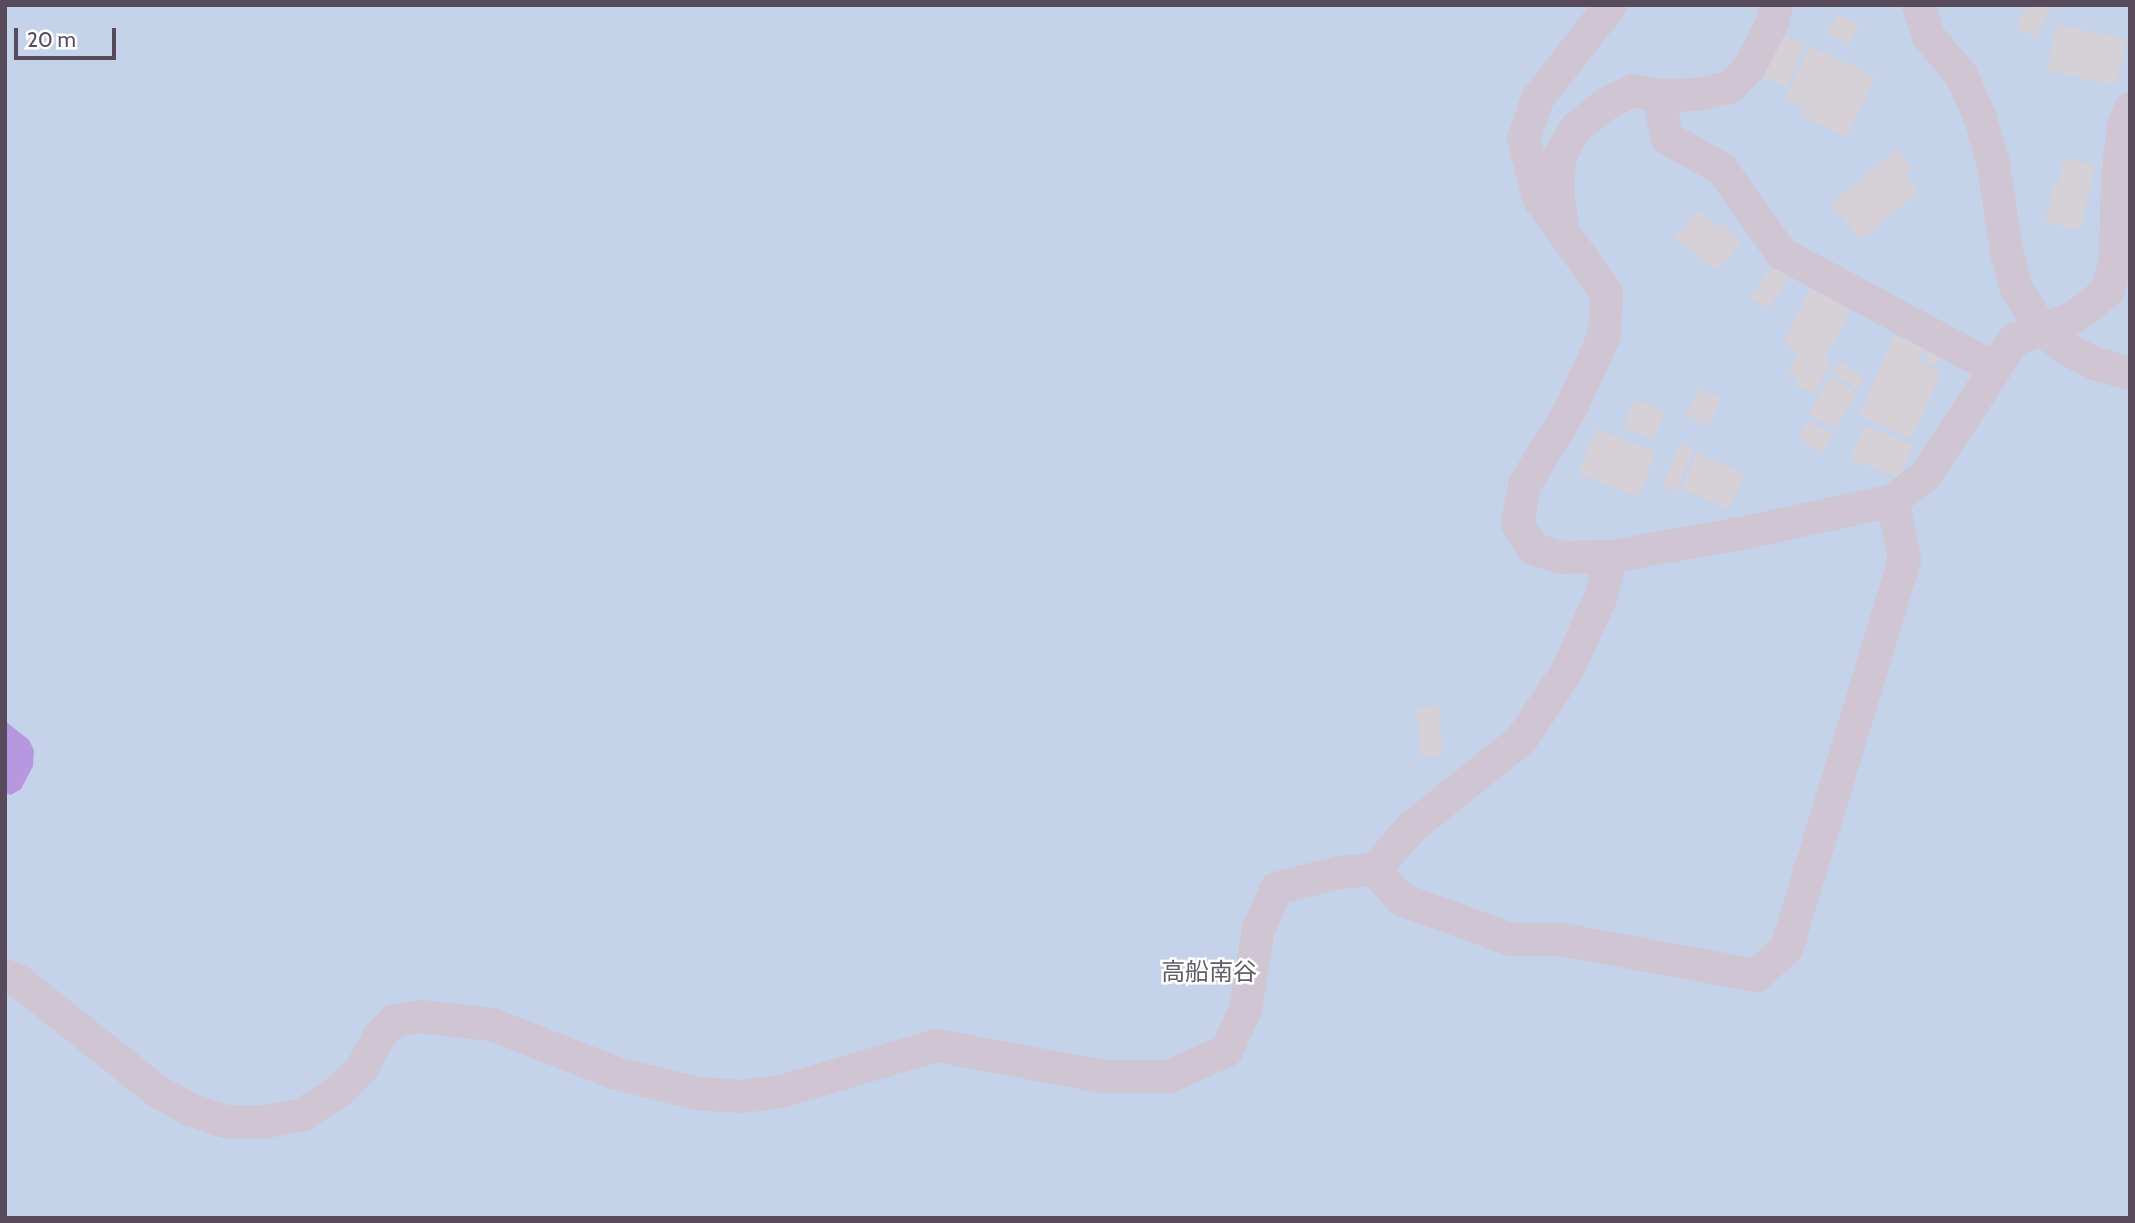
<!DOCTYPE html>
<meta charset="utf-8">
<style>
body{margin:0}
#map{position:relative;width:2135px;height:1223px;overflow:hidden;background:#f2f2f0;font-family:Cabin,"Noto Sans JP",sans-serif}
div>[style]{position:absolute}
.green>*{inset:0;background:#c4d2ea;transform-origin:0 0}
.water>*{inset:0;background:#b897e1}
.building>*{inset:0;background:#d6d0d7;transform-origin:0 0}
.street>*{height:33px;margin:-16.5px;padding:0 16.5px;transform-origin:16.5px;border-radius:16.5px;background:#cfc5d3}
span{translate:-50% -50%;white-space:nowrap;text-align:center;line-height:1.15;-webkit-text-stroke:5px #fff;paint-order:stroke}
.neighbourhood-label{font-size:24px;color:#625d64}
.frame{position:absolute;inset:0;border:7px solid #564a5b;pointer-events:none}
.scale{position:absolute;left:14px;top:28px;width:102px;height:32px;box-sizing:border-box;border:4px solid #564a5b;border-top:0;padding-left:9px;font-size:21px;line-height:24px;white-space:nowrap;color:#564a5b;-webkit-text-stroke:5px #fff;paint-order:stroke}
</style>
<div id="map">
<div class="green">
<div style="left:5px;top:5px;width:2125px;height:1213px"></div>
</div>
<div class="water">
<div style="clip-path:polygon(5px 721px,29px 740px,34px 750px,33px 766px,21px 789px,11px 795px,5px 793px)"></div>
</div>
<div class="building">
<div style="clip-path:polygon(2027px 5px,2051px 5px,2036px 37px,2016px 28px)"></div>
<div style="left:1837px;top:14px;width:25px;height:22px;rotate:26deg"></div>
<div style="left:2057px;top:24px;width:71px;height:47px;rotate:13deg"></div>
<div style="left:1778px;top:32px;width:30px;height:47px;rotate:24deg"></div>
<div style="clip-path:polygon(1810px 46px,1876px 77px,1847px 137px,1800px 115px,1803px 108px,1785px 99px)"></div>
<div style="clip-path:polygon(1897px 149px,1913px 168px,1905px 174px,1919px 192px,1861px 240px,1831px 204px)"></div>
<div style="clip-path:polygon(2064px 158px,2095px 165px,2080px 230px,2045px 222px,2054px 184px,2057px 186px)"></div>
<div style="clip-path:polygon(1698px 210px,1718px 226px,1721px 223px,1742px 241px,1716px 271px,1675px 237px)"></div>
<div style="left:1772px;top:266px;width:21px;height:38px;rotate:35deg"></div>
<div style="clip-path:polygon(1810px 288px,1851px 307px,1825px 360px,1830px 362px,1815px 395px,1795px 385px,1798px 377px,1788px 373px,1798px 351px,1784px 344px)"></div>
<div style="clip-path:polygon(1894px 335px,1924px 348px,1918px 362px,1941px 372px,1912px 439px,1859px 415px)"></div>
<div style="left:1930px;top:347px;width:13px;height:16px;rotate:23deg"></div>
<div style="left:1839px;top:362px;width:29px;height:14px;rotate:31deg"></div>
<div style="left:1830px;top:377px;width:31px;height:42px;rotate:31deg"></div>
<div style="left:1699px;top:388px;width:25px;height:30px;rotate:27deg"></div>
<div style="left:1634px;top:400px;width:33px;height:30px;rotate:21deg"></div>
<div style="left:1809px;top:420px;width:28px;height:21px;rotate:30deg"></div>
<div style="left:1864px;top:425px;width:53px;height:36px;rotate:22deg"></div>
<div style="left:1596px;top:428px;width:65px;height:49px;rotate:22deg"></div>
<div style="left:1680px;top:444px;width:15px;height:46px;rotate:23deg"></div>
<div style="left:1697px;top:453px;width:52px;height:39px;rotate:24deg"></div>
<div style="left:1439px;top:706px;width:49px;height:22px;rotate:86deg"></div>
</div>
<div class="street">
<div style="left:1610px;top:5px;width:118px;rotate:128.1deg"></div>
<div style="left:1537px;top:98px;width:43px;rotate:108.9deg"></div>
<div style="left:1523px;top:139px;width:62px;rotate:75.1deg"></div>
<div style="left:1539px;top:199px;width:115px;rotate:54.2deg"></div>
<div style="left:1606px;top:292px;width:43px;rotate:92.7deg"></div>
<div style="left:1604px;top:335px;width:81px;rotate:114.7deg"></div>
<div style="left:1570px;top:409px;width:88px;rotate:121.5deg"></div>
<div style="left:1524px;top:484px;width:40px;rotate:100deg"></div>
<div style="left:1517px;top:523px;width:29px;rotate:59deg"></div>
<div style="left:1532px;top:548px;width:29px;rotate:18deg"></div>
<div style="left:1560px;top:557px;width:51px;rotate:-1.1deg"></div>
<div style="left:1611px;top:556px;width:142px;rotate:-10.1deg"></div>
<div style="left:1751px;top:531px;width:144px;rotate:-12.4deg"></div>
<div style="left:1892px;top:500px;width:41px;rotate:-37.1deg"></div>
<div style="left:1925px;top:475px;width:163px;rotate:-56.8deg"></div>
<div style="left:2014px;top:339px;width:62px;rotate:-19.9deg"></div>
<div style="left:2072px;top:318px;width:44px;rotate:-37.6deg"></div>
<div style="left:2107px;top:291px;width:33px;rotate:-76deg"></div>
<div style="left:2115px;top:259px;width:82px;rotate:-88.6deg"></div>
<div style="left:2117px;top:177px;width:50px;rotate:-83.2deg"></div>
<div style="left:2123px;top:127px;width:20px;rotate:-70deg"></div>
<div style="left:1918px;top:5px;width:33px;rotate:72deg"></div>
<div style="left:1928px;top:36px;width:51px;rotate:49.8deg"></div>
<div style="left:1961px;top:75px;width:47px;rotate:66.2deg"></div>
<div style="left:1980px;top:118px;width:48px;rotate:74.2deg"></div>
<div style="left:1993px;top:164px;width:88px;rotate:81.5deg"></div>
<div style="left:2006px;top:251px;width:38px;rotate:75deg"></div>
<div style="left:2016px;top:288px;width:48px;rotate:58.6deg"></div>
<div style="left:2041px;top:329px;width:31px;rotate:38deg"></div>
<div style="left:2065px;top:348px;width:34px;rotate:27deg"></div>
<div style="left:2095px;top:363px;width:37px;rotate:17deg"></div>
<div style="left:1658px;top:95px;width:44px;rotate:78.2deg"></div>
<div style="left:1667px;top:138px;width:62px;rotate:29.1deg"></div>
<div style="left:1721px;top:168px;width:104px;rotate:54.8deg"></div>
<div style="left:1781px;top:253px;width:241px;rotate:28.3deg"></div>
<div style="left:1562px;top:223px;width:28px;rotate:-100deg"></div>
<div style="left:1557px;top:195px;width:39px;rotate:-87deg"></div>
<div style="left:1559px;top:156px;width:32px;rotate:-60deg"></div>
<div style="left:1575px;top:128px;width:40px;rotate:-39deg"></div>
<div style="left:1606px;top:103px;width:30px;rotate:-26deg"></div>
<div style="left:1633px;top:90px;width:25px;rotate:11deg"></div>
<div style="left:1658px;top:95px;width:40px;rotate:-1.4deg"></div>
<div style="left:1698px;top:94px;width:32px;rotate:-13deg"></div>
<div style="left:1729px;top:87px;width:28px;rotate:-45deg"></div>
<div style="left:1749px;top:67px;width:51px;rotate:-62.9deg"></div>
<div style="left:1772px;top:22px;width:17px;rotate:-77deg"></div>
<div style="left:1374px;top:869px;width:40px;rotate:48deg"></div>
<div style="left:1401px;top:899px;width:117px;rotate:20deg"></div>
<div style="left:1511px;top:939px;width:50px"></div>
<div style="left:1561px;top:939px;width:198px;rotate:10.5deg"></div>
<div style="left:1756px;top:975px;width:40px;rotate:-42deg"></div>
<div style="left:1786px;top:948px;width:407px;rotate:-73.1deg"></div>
<div style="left:1904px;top:559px;width:60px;rotate:-101.5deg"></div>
<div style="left:5px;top:975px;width:17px;rotate:25deg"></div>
<div style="left:20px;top:982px;width:175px;rotate:38.5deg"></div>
<div style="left:157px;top:1091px;width:38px;rotate:29deg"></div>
<div style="left:190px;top:1109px;width:36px;rotate:19deg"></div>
<div style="left:224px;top:1121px;width:37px;rotate:2deg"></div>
<div style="left:261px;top:1122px;width:42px;rotate:-11deg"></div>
<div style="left:302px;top:1114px;width:43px;rotate:-32.6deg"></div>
<div style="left:338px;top:1091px;width:34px;rotate:-45deg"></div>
<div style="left:362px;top:1067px;width:36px;rotate:-62deg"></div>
<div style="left:379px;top:1035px;width:20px;rotate:-45deg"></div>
<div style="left:393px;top:1021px;width:26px;rotate:-11deg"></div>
<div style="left:419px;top:1016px;width:73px;rotate:6.3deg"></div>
<div style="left:492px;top:1024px;width:133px;rotate:21.6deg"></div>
<div style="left:616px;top:1073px;width:83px;rotate:13.9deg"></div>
<div style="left:697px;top:1093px;width:44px;rotate:3.9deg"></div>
<div style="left:741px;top:1096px;width:39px;rotate:-7deg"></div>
<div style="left:780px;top:1091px;width:163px;rotate:-16.4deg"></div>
<div style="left:936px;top:1045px;width:169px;rotate:10.6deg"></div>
<div style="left:1102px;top:1076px;width:67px"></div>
<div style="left:1169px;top:1076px;width:63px;rotate:-24.5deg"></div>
<div style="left:1226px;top:1050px;width:45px;rotate:-65.1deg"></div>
<div style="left:1245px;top:1009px;width:81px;rotate:-80.8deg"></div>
<div style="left:1258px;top:929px;width:45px;rotate:-66.3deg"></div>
<div style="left:1276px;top:888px;width:65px;rotate:-14.3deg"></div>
<div style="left:1339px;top:872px;width:35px;rotate:-5deg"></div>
<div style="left:1374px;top:869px;width:56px;rotate:-48.6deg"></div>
<div style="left:1411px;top:827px;width:141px;rotate:-38.7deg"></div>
<div style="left:1521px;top:739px;width:83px;rotate:-56.3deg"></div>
<div style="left:1567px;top:670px;width:80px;rotate:-65.7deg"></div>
<div style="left:1600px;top:597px;width:42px;rotate:-75deg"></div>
</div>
<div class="neighbourhood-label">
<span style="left:1209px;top:972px">高船南谷</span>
</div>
<div class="frame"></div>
<div class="scale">20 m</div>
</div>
